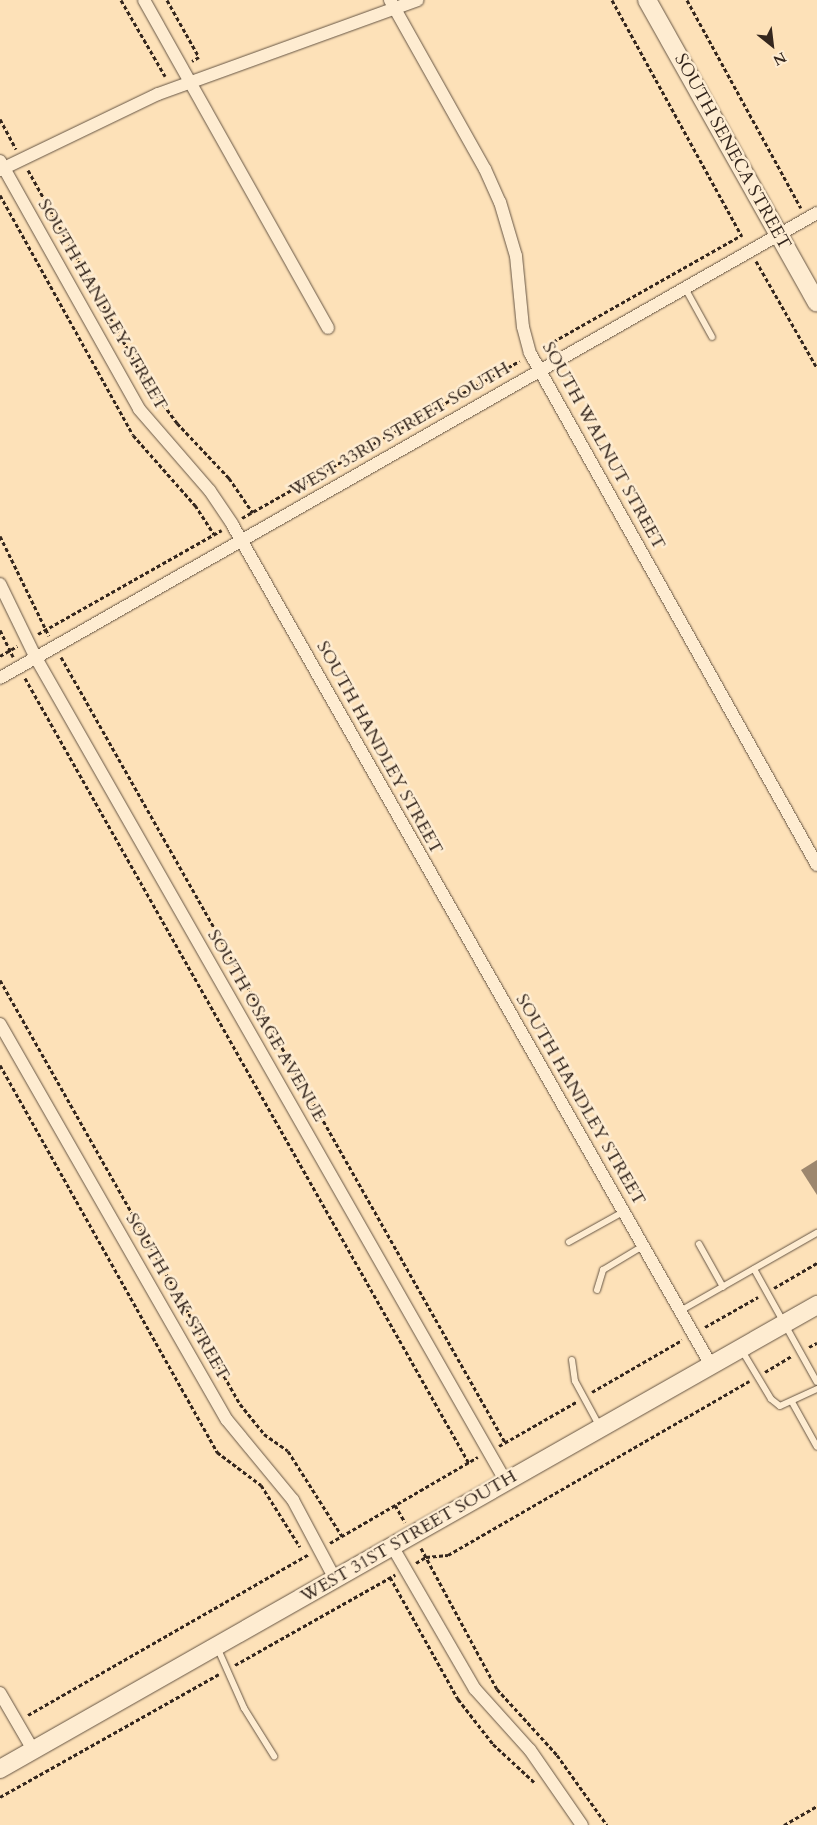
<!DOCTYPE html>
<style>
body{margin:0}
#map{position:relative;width:817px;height:1825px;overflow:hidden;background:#fde1b8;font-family:Cardo,serif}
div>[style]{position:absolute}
.building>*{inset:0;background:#9d876e}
.path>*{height:3px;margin-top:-1.5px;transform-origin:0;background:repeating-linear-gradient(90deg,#34261d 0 4px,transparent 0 6.5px)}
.roads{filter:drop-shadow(0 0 1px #654) drop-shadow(0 0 1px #654)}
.lane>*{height:6px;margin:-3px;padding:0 3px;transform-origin:3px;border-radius:3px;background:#feecd1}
.street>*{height:12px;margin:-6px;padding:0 6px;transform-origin:6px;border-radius:6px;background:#feecd1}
.secondary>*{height:18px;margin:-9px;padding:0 9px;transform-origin:9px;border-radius:9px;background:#feecd1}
span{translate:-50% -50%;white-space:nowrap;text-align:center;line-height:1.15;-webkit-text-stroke:5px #feecd1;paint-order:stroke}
.street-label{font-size:18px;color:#34261d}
.north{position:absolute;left:747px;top:20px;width:50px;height:50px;-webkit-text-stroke:4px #feecd1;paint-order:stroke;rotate:151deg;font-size:14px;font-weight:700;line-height:20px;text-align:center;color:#34261d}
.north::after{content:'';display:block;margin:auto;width:18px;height:22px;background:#34261d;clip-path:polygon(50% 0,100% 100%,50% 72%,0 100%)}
</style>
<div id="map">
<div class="building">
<div style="clip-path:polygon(817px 1160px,817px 1195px,801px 1170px)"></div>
</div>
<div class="path">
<div style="left:121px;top:0;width:88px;rotate:59.9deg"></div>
<div style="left:167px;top:0;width:65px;rotate:60.7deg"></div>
<div style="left:199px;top:57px;width:8px;rotate:150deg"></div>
<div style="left:612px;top:0;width:269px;rotate:61.2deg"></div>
<div style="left:687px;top:0;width:237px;rotate:61.3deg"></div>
<div style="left:0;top:119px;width:34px;rotate:62deg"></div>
<div style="left:28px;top:170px;width:238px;rotate:60.9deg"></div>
<div style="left:144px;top:378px;width:56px;rotate:53.7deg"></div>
<div style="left:177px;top:423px;width:76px;rotate:46.6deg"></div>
<div style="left:229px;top:478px;width:42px;rotate:55.6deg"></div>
<div style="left:0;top:195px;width:274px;rotate:61deg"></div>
<div style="left:133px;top:435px;width:94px;rotate:48.5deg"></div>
<div style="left:195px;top:505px;width:35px;rotate:57deg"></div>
<div style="left:756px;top:261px;width:123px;rotate:60.3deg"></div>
<div style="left:542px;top:348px;width:230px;rotate:-29.5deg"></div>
<div style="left:242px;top:518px;width:319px;rotate:-29.5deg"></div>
<div style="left:0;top:536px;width:111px;rotate:63.9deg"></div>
<div style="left:0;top:630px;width:30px;rotate:64deg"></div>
<div style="left:38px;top:634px;width:211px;rotate:-29.5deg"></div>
<div style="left:0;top:656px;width:20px;rotate:-30deg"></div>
<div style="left:61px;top:657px;width:902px;rotate:60.51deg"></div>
<div style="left:25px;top:678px;width:902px;rotate:60.51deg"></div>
<div style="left:0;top:980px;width:487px;rotate:60.5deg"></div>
<div style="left:240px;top:1404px;width:38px;rotate:51deg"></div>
<div style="left:264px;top:1434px;width:29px;rotate:35deg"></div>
<div style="left:288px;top:1451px;width:101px;rotate:57.6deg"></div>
<div style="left:0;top:1065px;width:444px;rotate:60.7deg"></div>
<div style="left:217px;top:1452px;width:55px;rotate:36.9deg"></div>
<div style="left:261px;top:1485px;width:73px;rotate:57.8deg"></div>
<div style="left:774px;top:1288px;width:50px;rotate:-30.2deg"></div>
<div style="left:705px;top:1327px;width:61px;rotate:-29.5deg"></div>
<div style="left:809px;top:1347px;width:9px;rotate:-27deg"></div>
<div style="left:765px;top:1372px;width:31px;rotate:-31deg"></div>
<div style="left:592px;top:1392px;width:104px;rotate:-30deg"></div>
<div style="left:499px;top:1446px;width:89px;rotate:-29.7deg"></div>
<div style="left:395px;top:1505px;width:20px;rotate:60deg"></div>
<div style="left:330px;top:1543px;width:171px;rotate:-30.2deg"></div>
<div style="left:421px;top:1548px;width:160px;rotate:61.7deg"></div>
<div style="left:497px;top:1689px;width:89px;rotate:47.7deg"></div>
<div style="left:557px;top:1755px;width:86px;rotate:54.5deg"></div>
<div style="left:416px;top:1563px;width:12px;rotate:-31deg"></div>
<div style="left:426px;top:1557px;width:22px;rotate:-5deg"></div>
<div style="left:448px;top:1555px;width:348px;rotate:-30deg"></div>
<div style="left:390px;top:1577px;width:140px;rotate:60.9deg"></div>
<div style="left:458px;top:1699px;width:57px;rotate:52.1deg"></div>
<div style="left:493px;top:1744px;width:56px;rotate:42.8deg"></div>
<div style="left:235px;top:1665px;width:184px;rotate:-29.4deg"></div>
<div style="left:28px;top:1715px;width:324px;rotate:-29.8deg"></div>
<div style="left:0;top:1797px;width:251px;rotate:-29.3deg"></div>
<div style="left:784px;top:1825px;width:38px;rotate:-30deg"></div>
</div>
<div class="roads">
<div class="lane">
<div style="left:685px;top:288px;width:56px;rotate:61.1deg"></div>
<div style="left:569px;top:1242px;width:62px;rotate:-29.1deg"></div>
<div style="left:699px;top:1244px;width:49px;rotate:60.8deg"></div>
<div style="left:754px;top:1269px;width:129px;rotate:60.9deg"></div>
<div style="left:597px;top:1290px;width:21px;rotate:-73deg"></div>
<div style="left:603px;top:1270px;width:47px;rotate:-31deg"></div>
<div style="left:680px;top:1311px;width:158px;rotate:-29.7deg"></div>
<div style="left:741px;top:1349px;width:58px;rotate:59deg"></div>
<div style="left:771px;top:1399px;width:11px;rotate:38deg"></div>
<div style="left:780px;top:1406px;width:41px;rotate:-24.7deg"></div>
<div style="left:572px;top:1360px;width:21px;rotate:82deg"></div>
<div style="left:575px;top:1381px;width:52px;rotate:61.5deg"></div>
<div style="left:792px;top:1402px;width:51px;rotate:60.9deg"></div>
<div style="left:217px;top:1647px;width:67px;rotate:66.1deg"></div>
<div style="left:244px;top:1708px;width:57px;rotate:58deg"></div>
</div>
<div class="street">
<div style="left:144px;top:0;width:376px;rotate:60.7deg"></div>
<div style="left:390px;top:0;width:194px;rotate:60.7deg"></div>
<div style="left:485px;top:169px;width:36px;rotate:66deg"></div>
<div style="left:500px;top:202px;width:56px;rotate:73.5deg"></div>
<div style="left:516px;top:256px;width:71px;rotate:84.4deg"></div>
<div style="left:523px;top:327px;width:27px;rotate:75deg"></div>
<div style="left:530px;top:353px;width:587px;rotate:60.73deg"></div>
<div style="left:0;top:161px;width:284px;rotate:60.7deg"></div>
<div style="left:139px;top:409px;width:108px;rotate:49.1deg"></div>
<div style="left:210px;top:491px;width:40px;rotate:56deg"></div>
<div style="left:232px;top:524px;width:968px;rotate:60.34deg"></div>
<div style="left:0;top:170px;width:175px;rotate:-25.7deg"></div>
<div style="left:158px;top:94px;width:276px;rotate:-19.9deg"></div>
<div style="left:0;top:584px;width:82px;rotate:64.1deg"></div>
<div style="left:36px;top:658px;width:949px;rotate:60.3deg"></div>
<div style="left:0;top:678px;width:940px;rotate:-29.65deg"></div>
<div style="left:0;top:1024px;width:456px;rotate:60.2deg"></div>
<div style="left:227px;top:1420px;width:104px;rotate:50.5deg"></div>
<div style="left:293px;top:1500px;width:89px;rotate:62deg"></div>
<div style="left:392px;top:1546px;width:165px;rotate:59.9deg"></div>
<div style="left:475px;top:1689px;width:82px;rotate:48deg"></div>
<div style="left:530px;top:1750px;width:91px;rotate:55.3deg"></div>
<div style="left:0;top:1693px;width:66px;rotate:59.9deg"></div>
</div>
<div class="secondary">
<div style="left:647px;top:0;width:347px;rotate:60.7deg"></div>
<div style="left:0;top:1769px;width:940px;rotate:-29.59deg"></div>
</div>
</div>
<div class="street-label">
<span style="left:732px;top:152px;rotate:61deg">SOUTH SENECA STREET</span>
<span style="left:102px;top:305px;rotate:60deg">SOUTH HANDLEY STREET</span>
<span style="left:400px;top:430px;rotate:-30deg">WEST 33RD STREET SOUTH</span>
<span style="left:603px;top:446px;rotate:61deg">SOUTH WALNUT STREET</span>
<span style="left:379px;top:748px;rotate:61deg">SOUTH HANDLEY STREET</span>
<span style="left:266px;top:1026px;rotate:60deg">SOUTH OSAGE AVENUE</span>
<span style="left:580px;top:1100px;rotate:60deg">SOUTH HANDLEY STREET</span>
<span style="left:177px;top:1297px;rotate:60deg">SOUTH OAK STREET</span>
<span style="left:409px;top:1537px;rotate:-30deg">WEST 31ST STREET SOUTH</span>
</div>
<div class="north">N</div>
</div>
